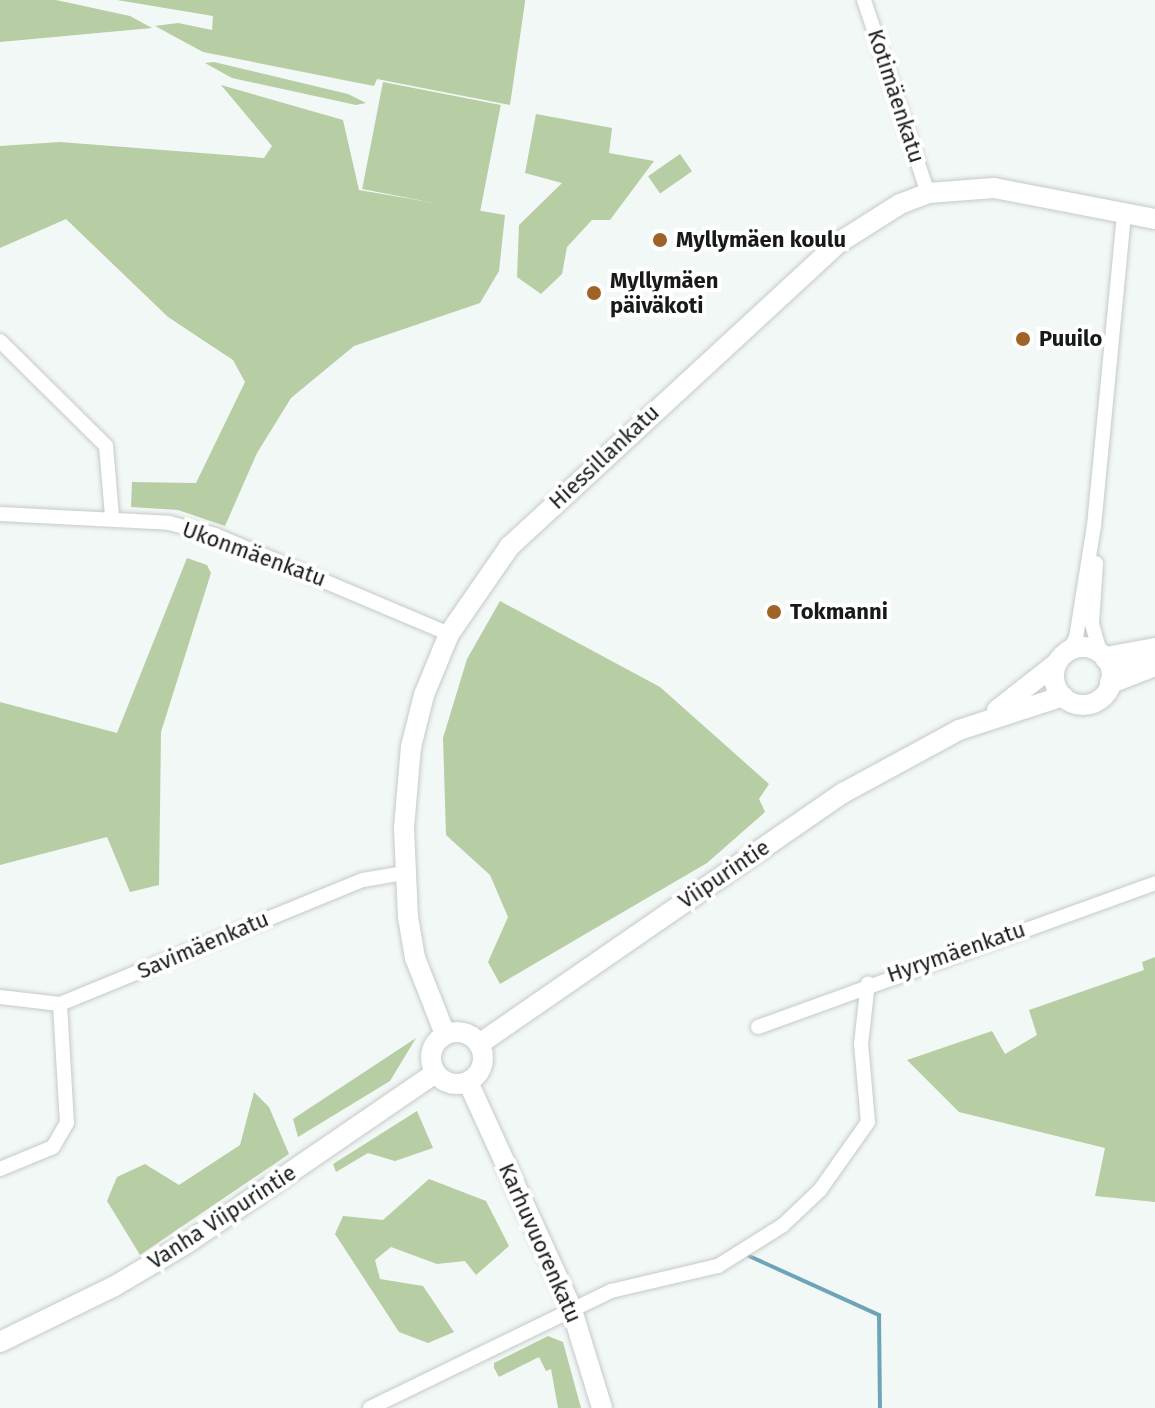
<!DOCTYPE html>
<meta charset="utf-8">
<style>
body{margin:0}
#map{position:relative;width:1155px;height:1408px;overflow:hidden;background:#f2f8f6;font-family:"Fira Sans",sans-serif}
div>[style]{position:absolute}
.green>*{inset:0;background:#b7cda4;transform-origin:0 0}
.stream>*{height:4px;margin:-2px;padding:0 2px;transform-origin:2px;border-radius:2px;background:#6da4b8}
.roads{filter:drop-shadow(0 0 2px #c5cac9) drop-shadow(0 0 2px #c5cac9)}
.street>*{height:14px;margin:-7px;padding:0 7px;transform-origin:7px;border-radius:7px;background:#fff}
.secondary>*{height:20px;margin:-10px;padding:0 10px;transform-origin:10px;border-radius:10px;background:#fff}
.secondary>.ring{margin:-10px;padding:0;box-sizing:content-box;background:none;border:20px solid #fff;border-radius:50%}
.primary>*{height:22px;margin:-11px;padding:0 11px;transform-origin:11px;border-radius:11px;background:#fff}
.dots>*{width:22px;height:22px;translate:-50% -50%;box-sizing:border-box;border:4px solid #fff;border-radius:50%}
span{translate:-50% -50%;white-space:nowrap;text-align:center;line-height:1.15;-webkit-text-stroke:8px #fff;paint-order:stroke}
.street-label{font-size:22px;color:#181a1a}
.poi-label{font-size:22px;color:#181a1a;font-weight:700}
.left{translate:0 -50%;text-align:left}
</style>
<div id="map">
<div class="green">
<div style="clip-path:polygon(0 0,56px 0,130px 16px,152px 28px,0 42px)"></div>
<div style="clip-path:polygon(117px 0,525px 0,525px 2px,510px 105px,377px 79px,374px 86px,203px 52px,155px 26px,178px 23px,212px 30px,213px 16px)"></div>
<div style="clip-path:polygon(214px 62px,348px 94px,366px 103px,356px 105px,232px 78px,205px 63px)"></div>
<div style="left:383px;top:82px;width:120px;height:109px;rotate:11deg"></div>
<div style="clip-path:polygon(221px 85px,343px 120px,359px 190px,505px 215px,499px 271px,480px 303px,354px 346px,291px 398px,257px 453px,225px 526px,178px 510px,131px 507px,132px 482px,196px 483px,245px 382px,233px 360px,168px 317px,66px 219px,0 248px,0 146px,60px 142px,264px 158px,272px 146px)"></div>
<div style="clip-path:polygon(536px 114px,612px 128px,609px 153px,654px 161px,610px 220px,592px 220px,567px 247px,562px 274px,541px 294px,517px 277px,519px 225px,562px 183px,525px 173px)"></div>
<div style="left:680px;top:154px;width:21px;height:39px;rotate:55deg"></div>
<div style="clip-path:polygon(187px 558px,207px 565px,211px 573px,161px 732px,159px 885px,130px 892px,107px 837px,0 865px,0 702px,117px 733px)"></div>
<div style="clip-path:polygon(500px 601px,660px 687px,769px 784px,759px 799px,765px 812px,707px 863px,500px 984px,488px 962px,508px 917px,490px 875px,446px 835px,443px 738px,467px 659px)"></div>
<div style="clip-path:polygon(1155px 957px,1155px 1202px,1095px 1196px,1105px 1148px,959px 1112px,907px 1060px,992px 1031px,1005px 1054px,1037px 1035px,1029px 1010px,1144px 970px,1142px 962px)"></div>
<div style="clip-path:polygon(416px 1038px,390px 1081px,298px 1137px,293px 1119px)"></div>
<div style="clip-path:polygon(254px 1092px,269px 1107px,289px 1154px,140px 1255px,107px 1201px,117px 1177px,145px 1164px,179px 1185px,240px 1145px)"></div>
<div style="clip-path:polygon(417px 1111px,433px 1148px,395px 1161px,368px 1153px,336px 1172px,333px 1164px)"></div>
<div style="clip-path:polygon(429px 1179px,486px 1201px,509px 1246px,476px 1275px,465px 1261px,437px 1264px,391px 1247px,375px 1260px,380px 1279px,423px 1286px,454px 1332px,428px 1343px,399px 1332px,335px 1234px,343px 1216px,383px 1220px)"></div>
<div style="clip-path:polygon(548px 1336px,563px 1342px,581px 1408px,558px 1408px,551px 1369px,546px 1371px,539px 1357px,499px 1377px,494px 1368px,494px 1363px)"></div>
</div>
<div class="stream">
<div style="left:749px;top:1256px;width:143px;rotate:24.4deg"></div>
<div style="left:879px;top:1315px;width:93px;rotate:89.4deg"></div>
</div>
<div class="roads">
<div class="street">
<div style="left:864px;top:0;width:203px;rotate:71.7deg"></div>
<div style="left:0;top:341px;width:149px;rotate:44.7deg"></div>
<div style="left:106px;top:446px;width:70px;rotate:85.1deg"></div>
<div style="left:0;top:514px;width:169px;rotate:3deg"></div>
<div style="left:169px;top:523px;width:48px;rotate:14.6deg"></div>
<div style="left:215px;top:535px;width:254px;rotate:22.9deg"></div>
<div style="left:1096px;top:563px;width:61px;rotate:93.8deg"></div>
<div style="left:1092px;top:624px;width:29px;rotate:74deg"></div>
<div style="left:1069px;top:650px;width:14px;rotate:-60deg"></div>
<div style="left:1076px;top:638px;width:113px;rotate:-80.9deg"></div>
<div style="left:1094px;top:526px;width:315px;rotate:-84.5deg"></div>
<div style="left:0;top:997px;width:60px;rotate:6.7deg"></div>
<div style="left:60px;top:1004px;width:327px;rotate:-22.3deg"></div>
<div style="left:363px;top:880px;width:42px;rotate:-9.7deg"></div>
<div style="left:758px;top:1027px;width:422px;rotate:-19.9deg"></div>
<div style="left:0;top:1169px;width:57px;rotate:-22.5deg"></div>
<div style="left:53px;top:1147px;width:28px;rotate:-60deg"></div>
<div style="left:67px;top:1123px;width:119px;rotate:-93.4deg"></div>
<div style="left:370px;top:1408px;width:268px;rotate:-25.9deg"></div>
<div style="left:611px;top:1291px;width:110px;rotate:-13.2deg"></div>
<div style="left:718px;top:1266px;width:77px;rotate:-32.2deg"></div>
<div style="left:783px;top:1225px;width:51px;rotate:-43.4deg"></div>
<div style="left:820px;top:1190px;width:83px;rotate:-54.8deg"></div>
<div style="left:868px;top:1122px;width:78px;rotate:-95.1deg"></div>
<div style="left:861px;top:1044px;width:61px;rotate:-83.5deg"></div>
</div>
<div class="secondary">
<div class="ring" style="left:1054px;top:647px;width:38px;height:38px"></div>
<div style="left:997px;top:710px;width:76px;rotate:-38.1deg"></div>
<div class="ring" style="left:431px;top:1032px;width:32px;height:32px"></div>
<div style="left:445px;top:1034px;width:82px;rotate:-111.5deg"></div>
<div style="left:415px;top:958px;width:42px;rotate:-99.7deg"></div>
<div style="left:408px;top:917px;width:89px;rotate:-92.6deg"></div>
<div style="left:404px;top:828px;width:81px;rotate:-85.1deg"></div>
<div style="left:411px;top:747px;width:54px;rotate:-76deg"></div>
<div style="left:424px;top:695px;width:66px;rotate:-67.7deg"></div>
<div style="left:449px;top:634px;width:107px;rotate:-55.3deg"></div>
<div style="left:510px;top:546px;width:449px;rotate:-42.7deg"></div>
<div style="left:840px;top:242px;width:71px;rotate:-32.3deg"></div>
<div style="left:900px;top:204px;width:30px;rotate:-21deg"></div>
<div style="left:928px;top:193px;width:66px;rotate:-4.3deg"></div>
<div style="left:994px;top:188px;width:164px;rotate:10.9deg"></div>
<div style="left:479px;top:1044px;width:442px;rotate:-34.6deg"></div>
<div style="left:843px;top:793px;width:132px;rotate:-28.5deg"></div>
<div style="left:959px;top:730px;width:109px;rotate:-18.1deg"></div>
<div style="left:468px;top:1082px;width:247px;rotate:65.4deg"></div>
<div style="left:571px;top:1307px;width:106px;rotate:72.9deg"></div>
<div style="left:0;top:1342px;width:126px;rotate:-26deg"></div>
<div style="left:113px;top:1287px;width:86px;rotate:-30.7deg"></div>
<div style="left:187px;top:1243px;width:299px;rotate:-34.4deg"></div>
</div>
<div class="primary">
<div style="left:1106px;top:658px;width:50px;rotate:-10.4deg"></div>
<div style="left:1111px;top:682px;width:47px;rotate:-21.1deg"></div>
</div>
</div>
<div class="dots">
<div style="left:660px;top:240px;background:#a06327"></div>
<div style="left:594px;top:293px;background:#a06327"></div>
<div style="left:1023px;top:339px;background:#a06327"></div>
<div style="left:774px;top:612px;background:#a06327"></div>
</div>
<div class="street-label">
<span style="left:896px;top:96px;rotate:72deg">Kotimäenkatu</span>
<span style="left:604px;top:457px;rotate:-43deg">Hiessillankatu</span>
<span style="left:254px;top:554px;rotate:20deg">Ukonmäenkatu</span>
<span style="left:724px;top:874px;rotate:-34deg">Viipurintie</span>
<span style="left:203px;top:945px;rotate:-23deg">Savimäenkatu</span>
<span style="left:956px;top:952px;rotate:-19deg">Hyrymäenkatu</span>
<span style="left:222px;top:1217px;rotate:-33deg">Vanha Viipurintie</span>
<span style="left:540px;top:1243px;rotate:66deg">Karhuvuorenkatu</span>
</div>
<div class="poi-label">
<span class="left" style="left:676px;top:240px">Myllymäen koulu</span>
<span class="left" style="left:610px;top:293px">Myllymäen<br>päiväkoti</span>
<span class="left" style="left:1039px;top:339px">Puuilo</span>
<span class="left" style="left:790px;top:612px">Tokmanni</span>
</div>
</div>
